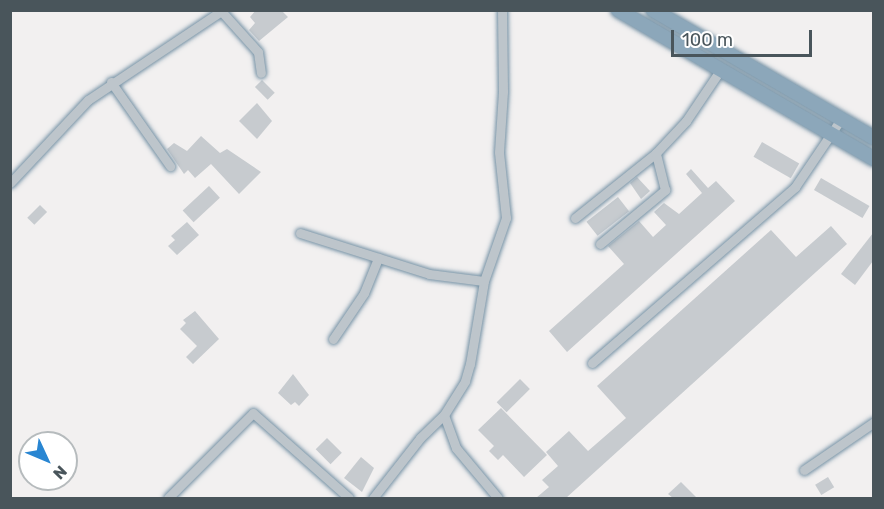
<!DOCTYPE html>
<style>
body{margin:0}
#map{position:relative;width:884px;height:509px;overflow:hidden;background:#f2f0f0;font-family:Rubik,sans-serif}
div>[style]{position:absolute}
.building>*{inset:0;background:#c7cbcf;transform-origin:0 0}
.roads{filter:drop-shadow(0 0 2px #7793a6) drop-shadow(0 0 2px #7793a6)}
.minor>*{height:9px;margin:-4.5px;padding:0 4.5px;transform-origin:4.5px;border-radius:4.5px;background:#bdc5cb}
.highway>*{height:14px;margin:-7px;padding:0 7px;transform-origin:7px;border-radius:7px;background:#8ca7ba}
span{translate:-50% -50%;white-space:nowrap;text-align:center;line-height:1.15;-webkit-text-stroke:4.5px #fff;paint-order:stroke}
.frame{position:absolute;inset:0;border:12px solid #49555b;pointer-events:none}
.north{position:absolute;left:18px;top:431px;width:60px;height:60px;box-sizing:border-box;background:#fff;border:2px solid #b6bbbd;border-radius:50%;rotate:134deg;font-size:16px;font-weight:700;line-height:24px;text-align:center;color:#49555b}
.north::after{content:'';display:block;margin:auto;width:21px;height:27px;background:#2986d2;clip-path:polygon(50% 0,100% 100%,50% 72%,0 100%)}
.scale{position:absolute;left:671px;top:30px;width:141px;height:27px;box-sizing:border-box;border:3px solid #49555b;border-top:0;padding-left:8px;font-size:18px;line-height:21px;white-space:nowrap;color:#49555b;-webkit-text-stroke:4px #fff;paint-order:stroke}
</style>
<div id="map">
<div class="building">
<div style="clip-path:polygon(256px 10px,281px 10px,288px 17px,259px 41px,249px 30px,255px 23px,250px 17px)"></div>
<div style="left:262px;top:80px;width:18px;height:10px;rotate:45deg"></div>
<div style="clip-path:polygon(257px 103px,272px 121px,257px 139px,239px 121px)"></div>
<div style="clip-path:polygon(201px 136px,220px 153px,227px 149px,261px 172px,239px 194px,211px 164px,195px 178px,188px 170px,184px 174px,167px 149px,174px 143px,187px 151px)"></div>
<div style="left:762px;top:142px;width:43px;height:17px;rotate:30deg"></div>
<div style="clip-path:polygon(691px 169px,708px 188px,716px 181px,735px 201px,567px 352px,549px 331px,624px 264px,608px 246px,639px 221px,653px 237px,666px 225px,654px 212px,664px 203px,679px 214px,702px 193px,686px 174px)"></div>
<div style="clip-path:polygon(637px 177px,650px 191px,641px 199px,630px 183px)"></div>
<div style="left:821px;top:178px;width:56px;height:14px;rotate:30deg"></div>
<div style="left:209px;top:186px;width:16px;height:36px;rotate:47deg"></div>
<div style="left:618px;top:197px;width:18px;height:40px;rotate:52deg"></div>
<div style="left:40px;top:205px;width:10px;height:18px;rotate:45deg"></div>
<div style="clip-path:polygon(187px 222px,199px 235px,177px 255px,168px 246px,175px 240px,171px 236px)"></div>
<div style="clip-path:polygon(831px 226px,847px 244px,566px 498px,536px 498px,549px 487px,542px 480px,558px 466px,546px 452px,569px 431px,588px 451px,626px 418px,597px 386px,771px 230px,796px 257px)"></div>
<div style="clip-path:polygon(873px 233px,873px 261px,855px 285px,841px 274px)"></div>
<div style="clip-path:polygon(195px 311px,219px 339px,193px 364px,186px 357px,197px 346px,180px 329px,186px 323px,183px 320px)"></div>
<div style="clip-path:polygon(293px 374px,309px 395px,299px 406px,295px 402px,291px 405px,278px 393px)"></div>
<div style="left:520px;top:379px;width:14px;height:33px;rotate:45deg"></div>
<div style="clip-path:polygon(501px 408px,547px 455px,524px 477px,503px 455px,498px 460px,489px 451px,494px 446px,478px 430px)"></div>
<div style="left:327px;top:438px;width:21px;height:16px;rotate:45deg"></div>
<div style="clip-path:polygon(361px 457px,374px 468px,362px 492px,344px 478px)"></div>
<div style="left:828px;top:477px;width:12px;height:15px;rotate:59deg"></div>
<div style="clip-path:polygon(681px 482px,697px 498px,673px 498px,668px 494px)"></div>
</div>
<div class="roads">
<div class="minor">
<div style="left:222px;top:12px;width:54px;rotate:48deg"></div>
<div style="left:258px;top:52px;width:21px;rotate:82deg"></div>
<div style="left:111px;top:82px;width:103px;rotate:54.9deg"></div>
<div style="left:10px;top:183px;width:114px;rotate:-46.8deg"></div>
<div style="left:88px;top:100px;width:162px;rotate:-33.7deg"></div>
<div style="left:575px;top:218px;width:104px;rotate:-38.7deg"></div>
<div style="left:656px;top:153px;width:44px;rotate:-46.8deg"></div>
<div style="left:686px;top:121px;width:59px;rotate:-56deg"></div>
<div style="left:300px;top:233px;width:135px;rotate:17.6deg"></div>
<div style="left:429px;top:274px;width:55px;rotate:7.3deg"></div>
<div style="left:600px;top:244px;width:85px;rotate:-39.7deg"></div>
<div style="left:665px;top:190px;width:38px;rotate:-104deg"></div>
<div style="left:333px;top:339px;width:55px;rotate:-56deg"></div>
<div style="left:364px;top:293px;width:38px;rotate:-68deg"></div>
<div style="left:592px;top:363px;width:269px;rotate:-40.9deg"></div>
<div style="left:795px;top:187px;width:82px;rotate:-55.9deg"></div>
<div style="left:444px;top:415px;width:35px;rotate:70deg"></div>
<div style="left:456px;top:448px;width:65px;rotate:50deg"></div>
<div style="left:804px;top:470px;width:85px;rotate:-34.4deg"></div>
<div style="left:168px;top:498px;width:120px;rotate:-45deg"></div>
<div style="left:253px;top:413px;width:128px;rotate:41.5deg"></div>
<div style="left:373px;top:498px;width:76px;rotate:-51.9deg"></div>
<div style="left:420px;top:438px;width:33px;rotate:-44deg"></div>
<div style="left:444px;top:415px;width:40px;rotate:-58deg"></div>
<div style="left:465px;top:381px;width:18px;rotate:-74deg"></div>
<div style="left:470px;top:364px;width:84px;rotate:-80.4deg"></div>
<div style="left:484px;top:281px;width:67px;rotate:-70.8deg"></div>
<div style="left:506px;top:218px;width:66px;rotate:-96.1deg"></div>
<div style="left:499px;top:152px;width:61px;rotate:-86.2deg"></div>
<div style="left:503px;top:91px;width:81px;rotate:-90.7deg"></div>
</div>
<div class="highway">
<div style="left:618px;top:10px;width:296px;rotate:30.2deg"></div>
<div style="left:653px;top:10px;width:255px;rotate:30.1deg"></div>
</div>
</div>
<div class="frame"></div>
<div class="north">N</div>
<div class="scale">100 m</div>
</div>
